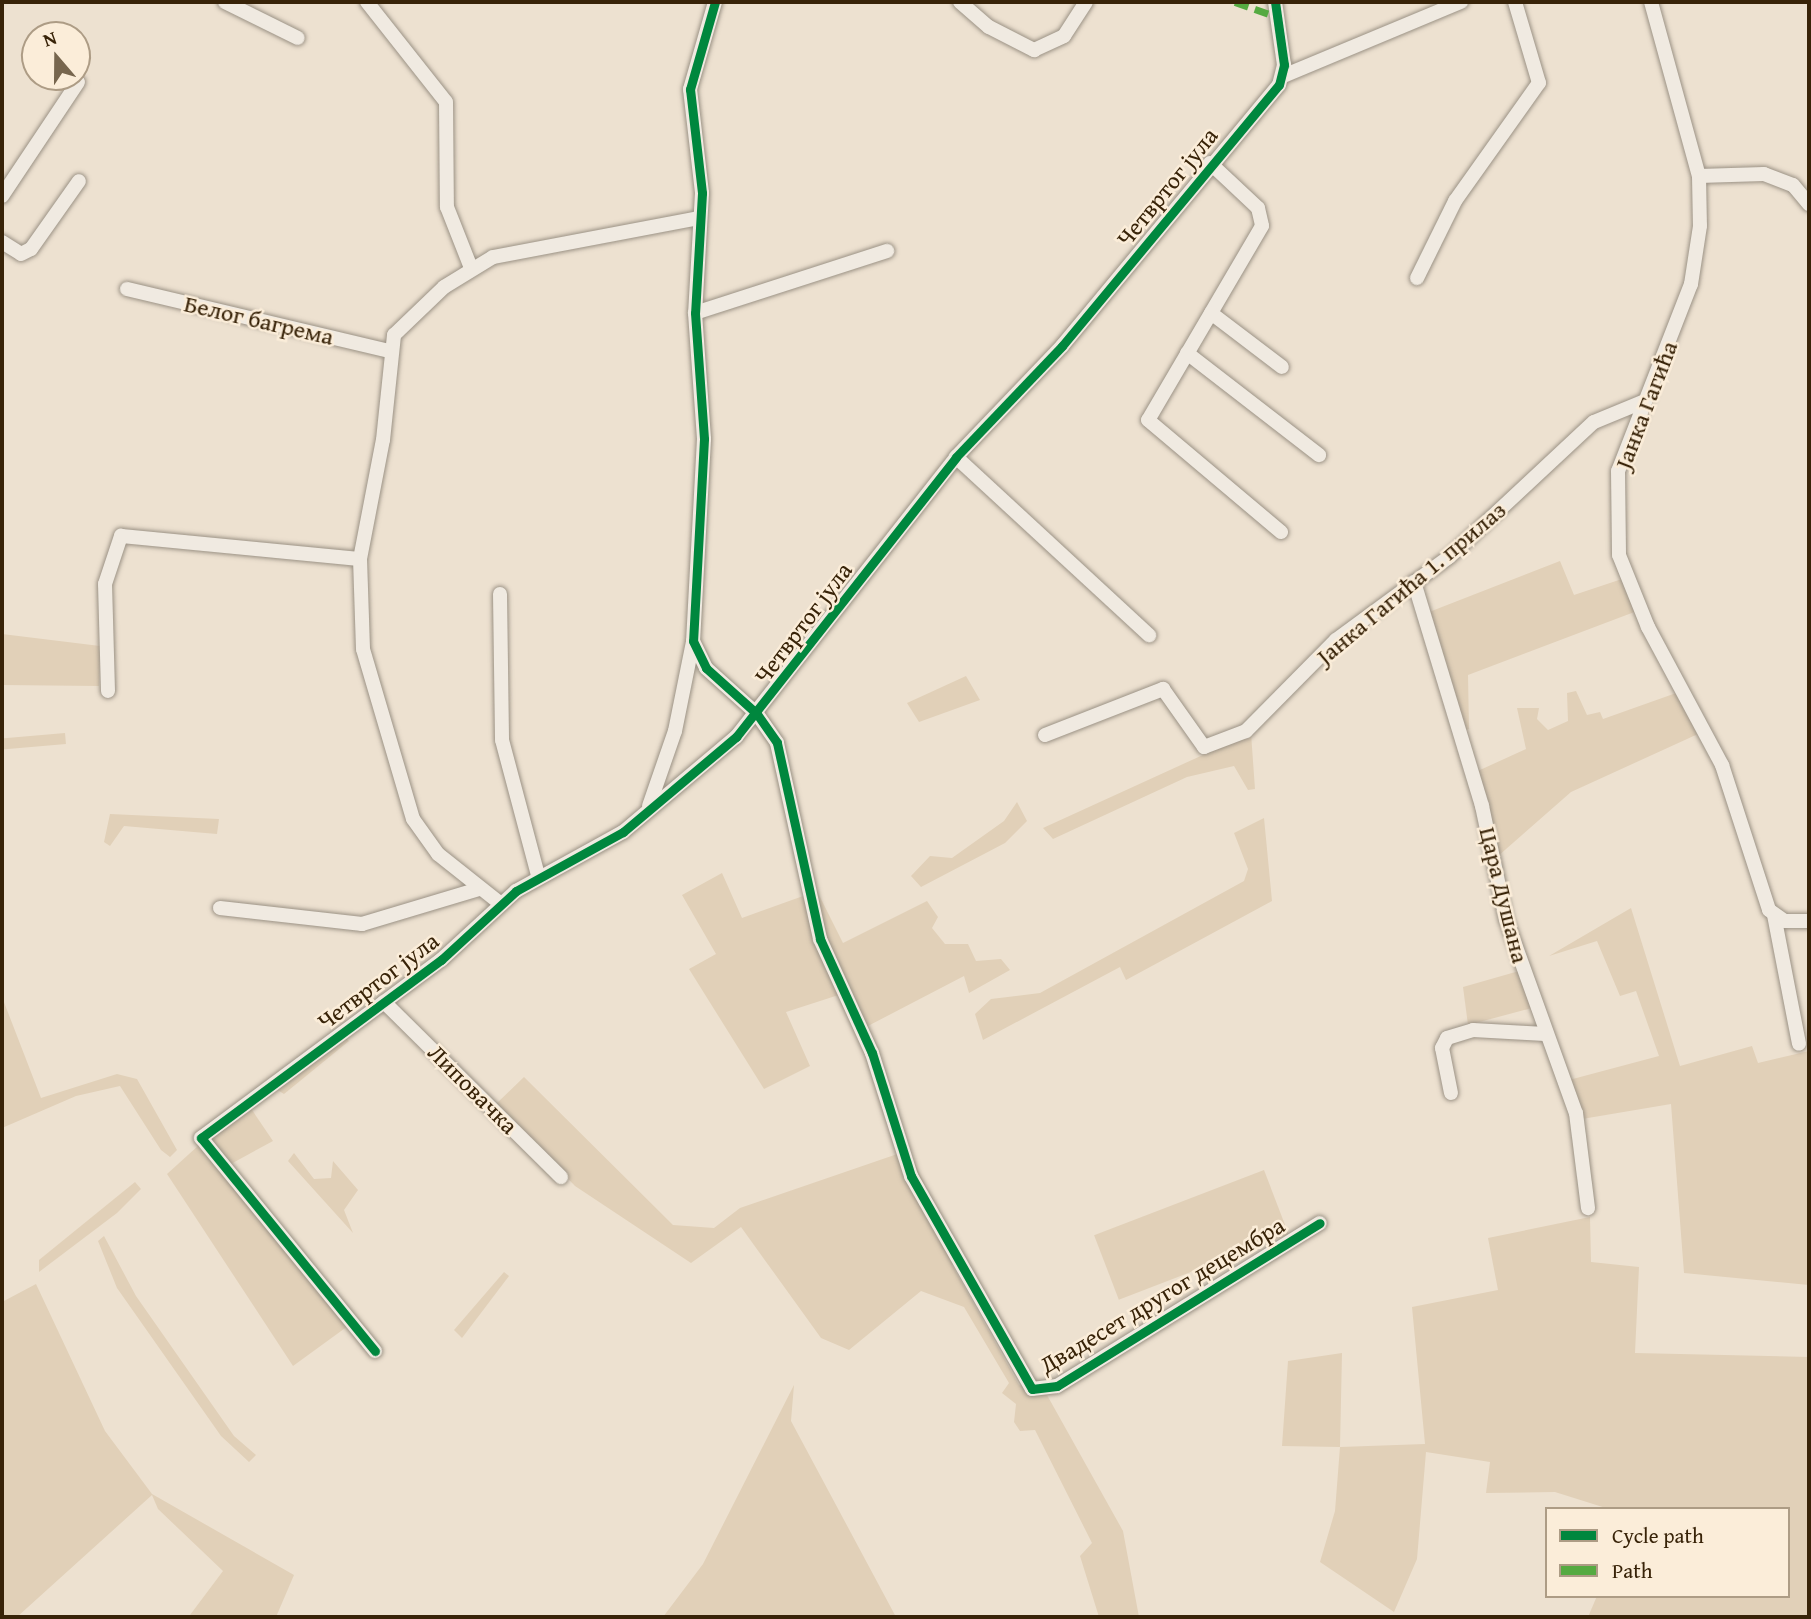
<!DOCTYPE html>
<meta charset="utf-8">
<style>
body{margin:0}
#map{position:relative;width:1811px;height:1619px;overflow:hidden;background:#ede1d0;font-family:"Gentium Book Plus",serif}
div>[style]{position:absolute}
.green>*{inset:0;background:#e1d0b8;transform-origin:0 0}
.roads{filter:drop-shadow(0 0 2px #9b9285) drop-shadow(0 0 2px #9b9285)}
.street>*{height:14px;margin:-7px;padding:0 7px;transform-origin:7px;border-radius:7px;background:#f0eae1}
.quiet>*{height:7px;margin-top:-3.5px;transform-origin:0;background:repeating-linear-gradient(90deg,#55aa41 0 14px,transparent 0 21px)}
.cycleway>*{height:9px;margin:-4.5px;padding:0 4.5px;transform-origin:4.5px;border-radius:4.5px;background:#00873e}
span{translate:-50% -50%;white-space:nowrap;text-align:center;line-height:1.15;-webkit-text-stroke:5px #fbedd9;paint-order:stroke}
.street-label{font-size:24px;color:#382308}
.frame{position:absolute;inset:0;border:4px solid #382308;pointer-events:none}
.legend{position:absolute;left:1545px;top:1507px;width:245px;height:91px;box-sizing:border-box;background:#fbedd9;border:2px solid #ad9c85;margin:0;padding:9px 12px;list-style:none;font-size:21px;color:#382308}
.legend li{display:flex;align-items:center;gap:14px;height:35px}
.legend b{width:35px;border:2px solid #ad9c85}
.north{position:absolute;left:21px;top:21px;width:70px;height:70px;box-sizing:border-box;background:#fbedd9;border:2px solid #ad9c85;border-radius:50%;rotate:340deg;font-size:19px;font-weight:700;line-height:28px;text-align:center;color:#382308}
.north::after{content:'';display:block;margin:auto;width:24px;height:32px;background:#77664e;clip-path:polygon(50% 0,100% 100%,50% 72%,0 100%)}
</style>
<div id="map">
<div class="green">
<div style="clip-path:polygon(1560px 561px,1574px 595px,1622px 579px,1637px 611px,1468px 675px,1469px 729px,1457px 733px,1424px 614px)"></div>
<div style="clip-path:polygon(2px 634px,100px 646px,99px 686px,2px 685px)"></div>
<div style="clip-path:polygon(966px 676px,980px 700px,919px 722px,907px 703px)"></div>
<div style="clip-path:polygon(1576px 691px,1587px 715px,1600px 712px,1603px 719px,1679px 692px,1698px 734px,1571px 792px,1489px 864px,1469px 775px,1526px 749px,1517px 708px,1539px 708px,1537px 719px,1548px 730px,1568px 721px,1567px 693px)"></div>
<div style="left:65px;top:733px;width:11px;height:64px;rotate:85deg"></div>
<div style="clip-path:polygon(1251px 733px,1255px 789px,1248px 790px,1234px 766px,1187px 777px,1053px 839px,1043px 828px)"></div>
<div style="clip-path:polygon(1017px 802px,1027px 821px,1005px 843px,921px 887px,911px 876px,930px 856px,952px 858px,1004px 821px)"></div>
<div style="clip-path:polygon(110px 814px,219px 819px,217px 834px,124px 826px,110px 846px,104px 842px)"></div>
<div style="clip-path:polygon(1264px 818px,1272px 901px,1126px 980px,1120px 967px,983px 1040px,975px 1014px,991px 999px,1040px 993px,1244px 881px,1248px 869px,1234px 833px)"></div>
<div style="clip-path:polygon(722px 873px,742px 918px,817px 891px,843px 943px,927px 901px,938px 917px,932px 928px,945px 944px,968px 944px,976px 961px,1001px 959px,1010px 970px,969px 993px,964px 976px,866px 1027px,851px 991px,786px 1012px,810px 1066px,764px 1089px,689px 969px,716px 954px,682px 895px)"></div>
<div style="clip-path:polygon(1631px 908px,1680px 1066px,1752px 1046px,1758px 1063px,1809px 1051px,1809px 1285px,1684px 1273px,1671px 1104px,1582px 1119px,1569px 1080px,1659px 1056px,1636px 991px,1620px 996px,1597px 941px,1549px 956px)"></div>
<div style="clip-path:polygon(1519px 971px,1532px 1008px,1468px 1025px,1463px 987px)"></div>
<div style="clip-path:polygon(2px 997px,41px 1098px,117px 1074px,137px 1079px,177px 1150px,170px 1157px,161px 1150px,120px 1086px,76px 1096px,2px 1128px)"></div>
<div style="clip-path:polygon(344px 1036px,349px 1041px,284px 1094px,276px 1089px)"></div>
<div style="clip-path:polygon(524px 1077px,673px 1225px,714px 1228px,740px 1208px,909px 1150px,958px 1259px,952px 1265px,1019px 1385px,1047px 1395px,1123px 1531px,1139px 1617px,1099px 1617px,1080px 1556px,1092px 1543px,1035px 1430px,1020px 1431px,1014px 1422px,1016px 1404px,1002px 1393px,1009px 1383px,964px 1307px,921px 1291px,849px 1350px,821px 1338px,741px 1227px,691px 1263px,575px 1186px,496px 1104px)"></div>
<div style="clip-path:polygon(250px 1107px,273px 1141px,229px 1165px,207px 1139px)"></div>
<div style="clip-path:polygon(199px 1145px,348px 1326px,293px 1366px,167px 1174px)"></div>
<div style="clip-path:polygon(294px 1153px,314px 1179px,331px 1178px,333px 1161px,358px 1190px,344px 1210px,353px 1233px,288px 1161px)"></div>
<div style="left:1264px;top:1170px;width:69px;height:182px;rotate:69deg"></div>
<div style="clip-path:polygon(135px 1182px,141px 1189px,117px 1213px,39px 1272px,39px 1260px)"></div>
<div style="clip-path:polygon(1590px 1217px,1591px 1262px,1639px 1267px,1635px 1353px,1809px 1357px,1809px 1617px,1588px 1617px,1597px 1596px,1788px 1596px,1788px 1509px,1609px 1509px,1555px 1492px,1486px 1493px,1490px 1462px,1426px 1452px,1417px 1559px,1394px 1612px,1320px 1562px,1335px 1511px,1340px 1447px,1282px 1446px,1288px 1361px,1342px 1353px,1340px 1447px,1425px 1444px,1412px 1307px,1498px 1290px,1488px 1238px)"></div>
<div style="clip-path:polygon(104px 1236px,136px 1296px,234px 1436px,256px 1455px,249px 1462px,221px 1436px,117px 1288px,98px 1241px)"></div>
<div style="clip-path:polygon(504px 1272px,509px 1276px,462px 1338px,454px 1330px)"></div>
<div style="clip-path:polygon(36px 1284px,105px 1431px,152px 1494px,294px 1575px,276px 1617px,190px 1615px,223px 1571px,158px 1509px,152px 1495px,17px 1617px,2px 1617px,2px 1302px)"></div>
<div style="clip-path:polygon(794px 1385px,791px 1421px,896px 1617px,663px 1617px,703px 1564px)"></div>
</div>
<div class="roads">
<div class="street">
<div style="left:225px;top:2px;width:81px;rotate:26.3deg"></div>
<div style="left:367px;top:2px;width:127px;rotate:51.7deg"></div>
<div style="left:446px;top:102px;width:105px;rotate:89.5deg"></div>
<div style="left:447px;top:207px;width:66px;rotate:68.5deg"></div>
<div style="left:715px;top:2px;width:91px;rotate:106deg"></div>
<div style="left:690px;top:89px;width:105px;rotate:83.4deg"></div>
<div style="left:702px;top:193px;width:120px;rotate:93.3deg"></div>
<div style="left:695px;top:313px;width:126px;rotate:85.9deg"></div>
<div style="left:704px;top:439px;width:202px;rotate:93.1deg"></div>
<div style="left:693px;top:641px;width:30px;rotate:64deg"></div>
<div style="left:706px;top:668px;width:69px;rotate:42deg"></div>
<div style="left:757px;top:714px;width:35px;rotate:55deg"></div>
<div style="left:777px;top:743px;width:201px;rotate:77.6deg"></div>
<div style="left:820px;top:939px;width:125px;rotate:65.5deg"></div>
<div style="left:872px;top:1053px;width:129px;rotate:72.4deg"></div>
<div style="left:911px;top:1176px;width:245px;rotate:60.4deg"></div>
<div style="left:1032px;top:1389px;width:25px;rotate:-7deg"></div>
<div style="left:1057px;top:1386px;width:309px;rotate:-31.8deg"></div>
<div style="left:960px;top:2px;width:38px;rotate:41deg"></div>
<div style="left:989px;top:27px;width:51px;rotate:27.1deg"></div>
<div style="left:1034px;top:50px;width:33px;rotate:-25deg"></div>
<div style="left:1064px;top:36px;width:40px;rotate:-57.1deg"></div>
<div style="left:1651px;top:2px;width:180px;rotate:74.6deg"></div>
<div style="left:1699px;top:176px;width:50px;rotate:88.9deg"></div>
<div style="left:1700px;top:226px;width:59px;rotate:98.8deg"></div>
<div style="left:1691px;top:284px;width:201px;rotate:111.3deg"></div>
<div style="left:1618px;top:471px;width:84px;rotate:89.3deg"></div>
<div style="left:1619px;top:555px;width:78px;rotate:68.1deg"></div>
<div style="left:1648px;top:627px;width:157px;rotate:61.8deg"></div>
<div style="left:1722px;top:765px;width:152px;rotate:72deg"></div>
<div style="left:1769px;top:910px;width:19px;rotate:35deg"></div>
<div style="left:1785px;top:921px;width:24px"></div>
<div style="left:1283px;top:76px;width:193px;rotate:-22.6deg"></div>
<div style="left:1210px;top:163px;width:66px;rotate:43.2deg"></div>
<div style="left:1258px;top:208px;width:18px;rotate:77deg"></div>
<div style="left:1262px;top:226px;width:225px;rotate:120.4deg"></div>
<div style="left:1148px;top:420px;width:174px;rotate:40.1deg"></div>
<div style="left:1699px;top:176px;width:65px;rotate:-1.8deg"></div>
<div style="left:1764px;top:174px;width:31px;rotate:21deg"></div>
<div style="left:1793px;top:185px;width:25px;rotate:50deg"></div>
<div style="left:2px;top:196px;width:137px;rotate:-56.3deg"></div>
<div style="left:2px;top:242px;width:22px;rotate:32deg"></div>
<div style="left:21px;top:254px;width:11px;rotate:-27deg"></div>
<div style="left:31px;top:249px;width:83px;rotate:-54.8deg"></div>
<div style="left:1417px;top:278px;width:86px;rotate:-63.7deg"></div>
<div style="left:1455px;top:201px;width:145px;rotate:-54.6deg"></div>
<div style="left:1539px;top:83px;width:84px;rotate:-106.5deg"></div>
<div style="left:127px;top:289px;width:270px;rotate:13.3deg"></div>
<div style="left:695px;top:313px;width:202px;rotate:-17.9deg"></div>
<div style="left:1211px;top:313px;width:89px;rotate:37.3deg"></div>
<div style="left:1187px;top:353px;width:167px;rotate:37.7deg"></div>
<div style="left:956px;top:457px;width:263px;rotate:42.7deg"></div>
<div style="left:1414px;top:582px;width:234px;rotate:73.1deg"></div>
<div style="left:1482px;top:806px;width:116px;rotate:78deg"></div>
<div style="left:1506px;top:919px;width:206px;rotate:70.2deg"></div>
<div style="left:1576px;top:1113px;width:96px;rotate:82.8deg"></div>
<div style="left:500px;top:594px;width:146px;rotate:89.2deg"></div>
<div style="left:502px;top:740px;width:140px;rotate:75.1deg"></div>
<div style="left:108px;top:691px;width:107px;rotate:-91.6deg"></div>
<div style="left:105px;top:584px;width:51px;rotate:-71.6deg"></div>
<div style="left:121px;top:536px;width:240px;rotate:5.5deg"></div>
<div style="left:1045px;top:735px;width:127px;rotate:-21.3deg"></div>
<div style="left:1163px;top:689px;width:71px;rotate:54.7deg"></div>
<div style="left:1204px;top:747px;width:45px;rotate:-20.9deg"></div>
<div style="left:1246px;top:731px;width:128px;rotate:-45.3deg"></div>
<div style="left:1336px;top:640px;width:140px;rotate:-36.3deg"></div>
<div style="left:1449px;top:557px;width:198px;rotate:-43deg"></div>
<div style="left:1594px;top:422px;width:55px;rotate:-22.4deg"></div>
<div style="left:649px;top:806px;width:79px;rotate:-70.9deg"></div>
<div style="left:675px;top:731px;width:91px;rotate:-78.6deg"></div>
<div style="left:501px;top:904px;width:80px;rotate:-141.6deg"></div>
<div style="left:438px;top:854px;width:43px;rotate:-125.5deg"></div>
<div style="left:413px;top:819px;width:177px;rotate:-106.4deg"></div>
<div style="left:363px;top:649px;width:90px;rotate:-91.9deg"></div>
<div style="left:360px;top:559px;width:121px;rotate:-79.1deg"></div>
<div style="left:383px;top:440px;width:106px;rotate:-84deg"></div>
<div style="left:394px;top:335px;width:69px;rotate:-43.8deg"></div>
<div style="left:444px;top:287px;width:57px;rotate:-31.5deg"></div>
<div style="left:493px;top:257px;width:210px;rotate:-10.7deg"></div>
<div style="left:220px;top:908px;width:143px;rotate:6.4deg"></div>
<div style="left:362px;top:924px;width:122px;rotate:-16.7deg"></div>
<div style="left:1774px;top:915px;width:131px;rotate:79deg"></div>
<div style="left:384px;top:1002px;width:249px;rotate:44.7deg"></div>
<div style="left:1451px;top:1093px;width:46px;rotate:-101.3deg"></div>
<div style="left:1442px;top:1048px;width:11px;rotate:-63deg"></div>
<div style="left:1447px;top:1038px;width:27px;rotate:-17deg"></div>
<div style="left:1473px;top:1030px;width:72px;rotate:3.2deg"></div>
<div style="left:375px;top:1351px;width:275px;rotate:-129.2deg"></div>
<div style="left:201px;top:1138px;width:299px;rotate:-36.6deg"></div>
<div style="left:441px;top:960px;width:102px;rotate:-42.6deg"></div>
<div style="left:516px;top:891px;width:122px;rotate:-28.9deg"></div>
<div style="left:623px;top:832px;width:148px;rotate:-40.1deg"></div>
<div style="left:736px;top:737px;width:356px;rotate:-51.8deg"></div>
<div style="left:956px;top:457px;width:153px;rotate:-46.3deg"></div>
<div style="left:1062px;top:346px;width:339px;rotate:-50.3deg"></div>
<div style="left:1279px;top:85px;width:21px;rotate:-76deg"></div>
<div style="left:1284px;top:65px;width:64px;rotate:-98.1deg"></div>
</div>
</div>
<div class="quiet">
<div style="left:1235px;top:2px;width:42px;rotate:19.3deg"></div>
</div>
<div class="cycleway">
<div style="left:715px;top:2px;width:91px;rotate:106deg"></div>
<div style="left:690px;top:89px;width:105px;rotate:83.4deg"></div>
<div style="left:702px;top:193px;width:120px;rotate:93.3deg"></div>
<div style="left:695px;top:313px;width:126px;rotate:85.9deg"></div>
<div style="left:704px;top:439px;width:202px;rotate:93.1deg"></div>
<div style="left:693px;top:641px;width:30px;rotate:64deg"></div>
<div style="left:706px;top:668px;width:69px;rotate:42deg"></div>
<div style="left:757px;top:714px;width:35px;rotate:55deg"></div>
<div style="left:777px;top:743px;width:201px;rotate:77.6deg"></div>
<div style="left:820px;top:939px;width:125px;rotate:65.5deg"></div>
<div style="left:872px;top:1053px;width:129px;rotate:72.4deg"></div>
<div style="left:911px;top:1176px;width:245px;rotate:60.4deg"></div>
<div style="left:1032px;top:1389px;width:25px;rotate:-7deg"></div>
<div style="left:1057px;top:1386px;width:309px;rotate:-31.8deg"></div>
<div style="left:375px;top:1351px;width:275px;rotate:-129.2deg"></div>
<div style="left:201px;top:1138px;width:299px;rotate:-36.6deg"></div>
<div style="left:441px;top:960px;width:102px;rotate:-42.6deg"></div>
<div style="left:516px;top:891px;width:122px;rotate:-28.9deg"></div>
<div style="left:623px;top:832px;width:148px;rotate:-40.1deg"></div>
<div style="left:736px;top:737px;width:356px;rotate:-51.8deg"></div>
<div style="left:956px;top:457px;width:153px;rotate:-46.3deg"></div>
<div style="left:1062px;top:346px;width:339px;rotate:-50.3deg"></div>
<div style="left:1279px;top:85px;width:21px;rotate:-76deg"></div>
<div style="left:1284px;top:65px;width:64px;rotate:-98.1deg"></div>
</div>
<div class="street-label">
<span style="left:1167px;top:187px;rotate:-51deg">Четвртог јула</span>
<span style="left:259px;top:320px;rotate:13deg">Белог багрема</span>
<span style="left:1646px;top:405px;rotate:-69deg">Јанка Гагића</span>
<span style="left:1411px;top:583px;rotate:-40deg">Јанка Гагића 1. прилаз</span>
<span style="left:803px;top:623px;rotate:-53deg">Четвртог јула</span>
<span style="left:1504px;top:895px;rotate:76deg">Цара Душана</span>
<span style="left:378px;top:981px;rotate:-37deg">Четвртог јула</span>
<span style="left:473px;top:1089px;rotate:45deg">Липовачка</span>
<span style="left:1162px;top:1295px;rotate:-31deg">Двадесет другог децембра</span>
</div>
<div class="frame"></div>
<ul class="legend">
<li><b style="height:9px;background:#00873e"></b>Cycle path</li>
<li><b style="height:9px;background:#55aa41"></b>Path</li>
</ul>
<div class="north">N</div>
</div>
